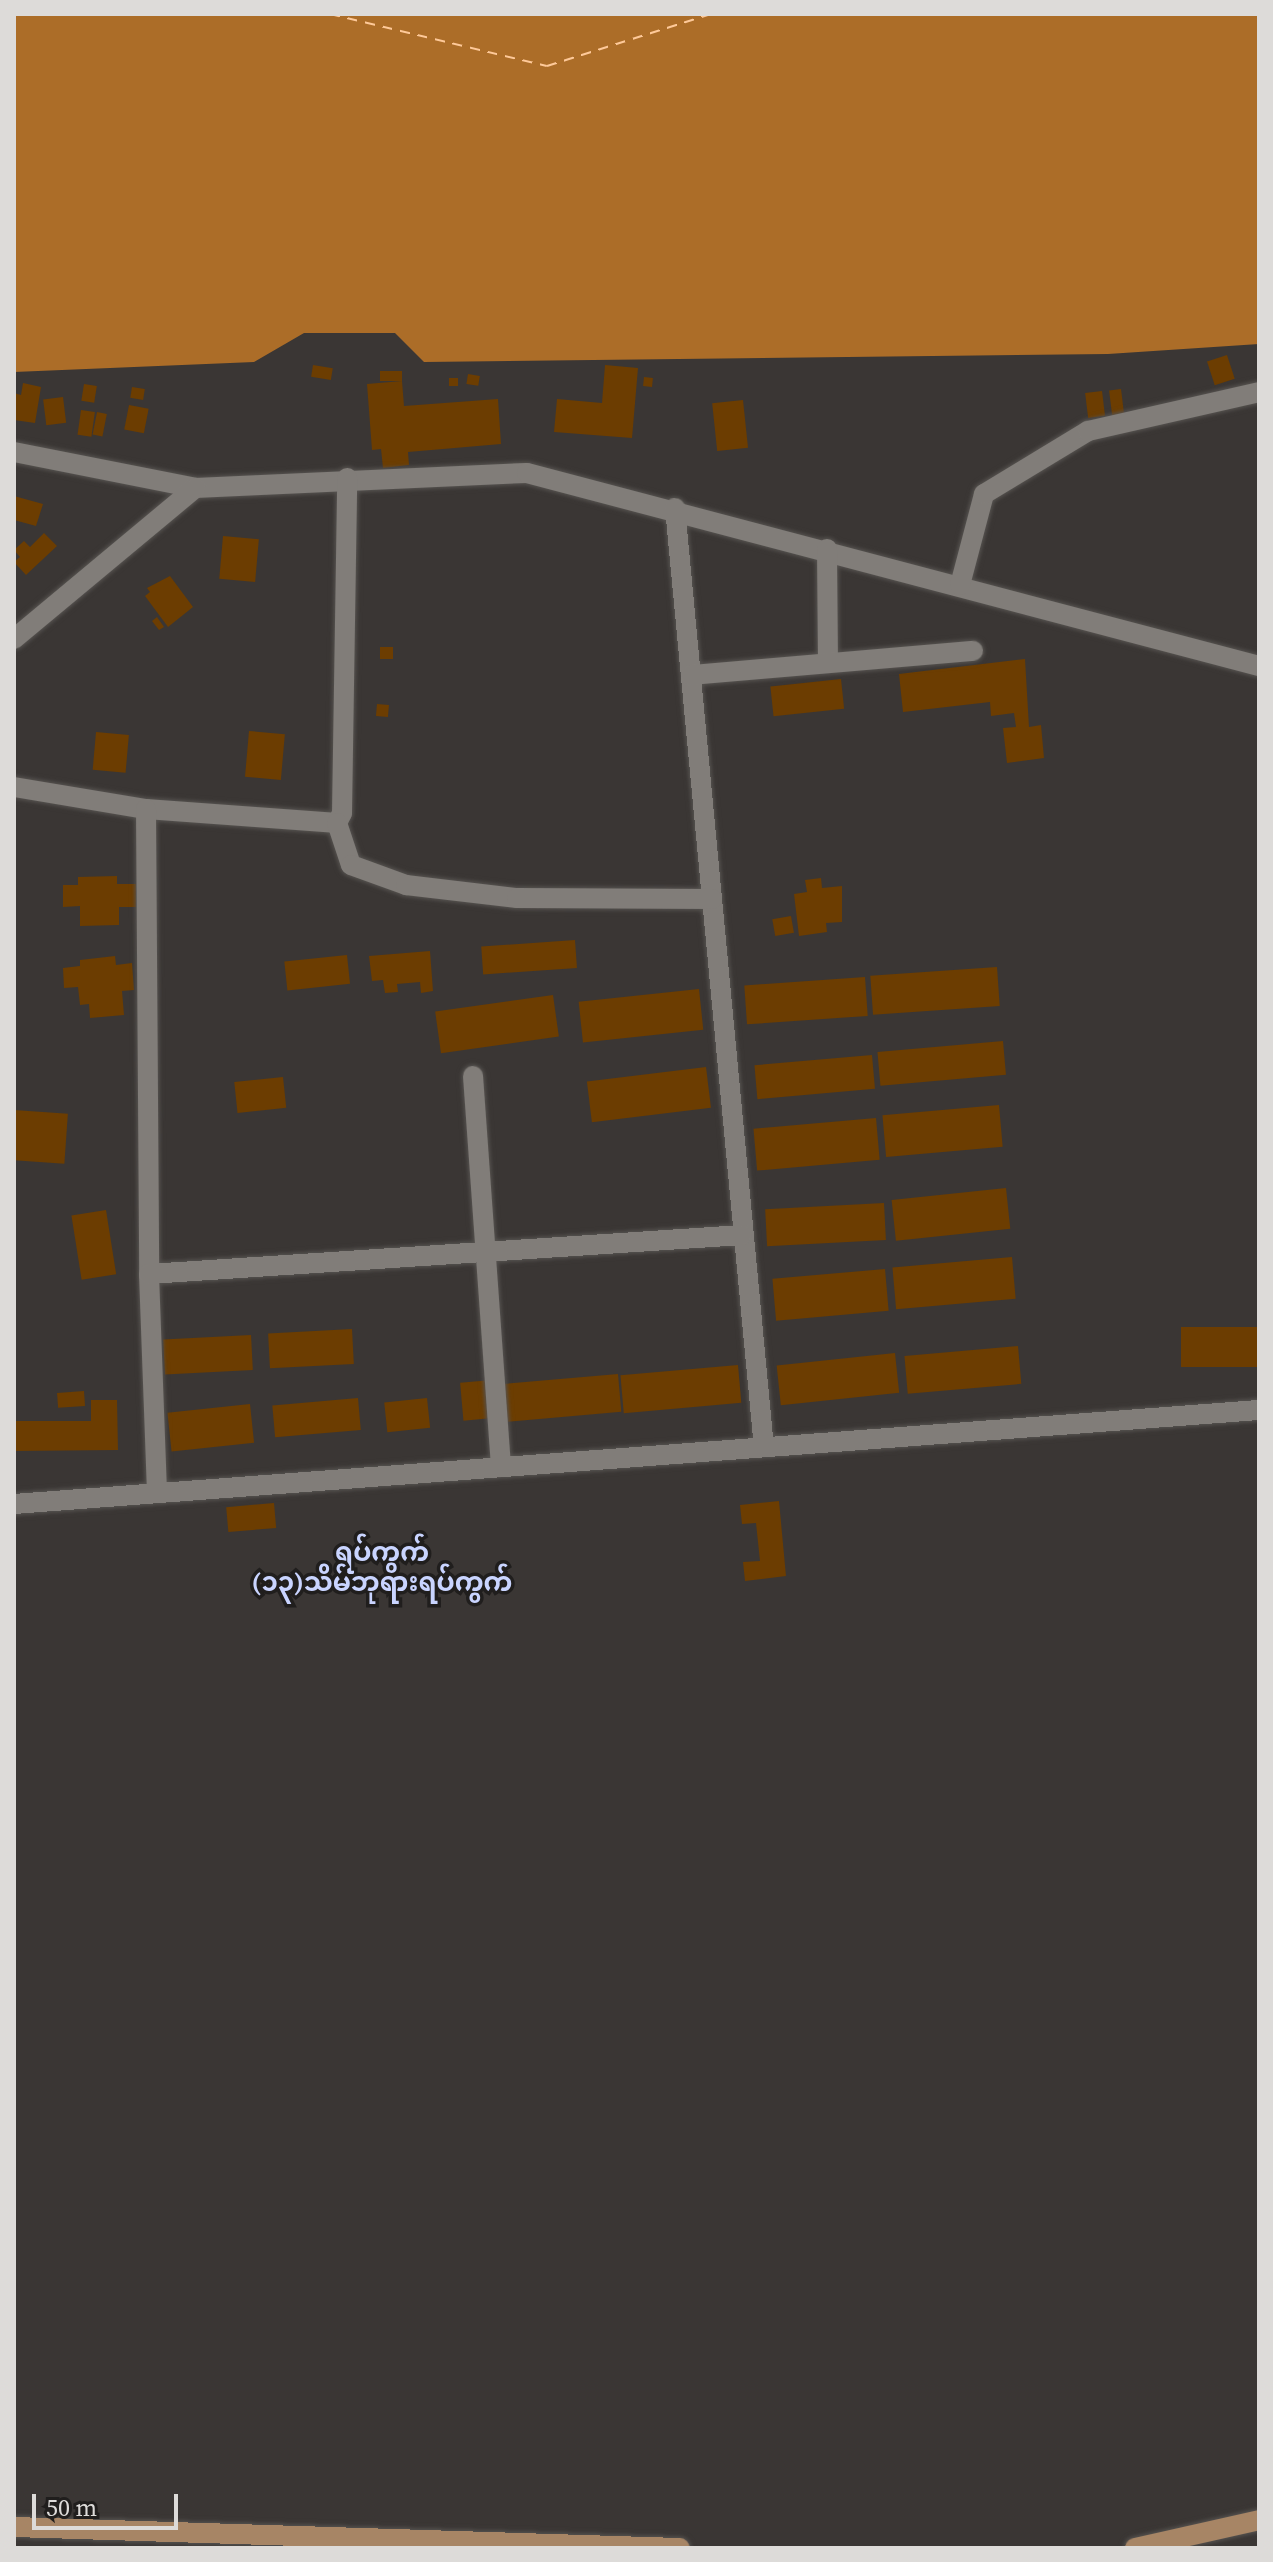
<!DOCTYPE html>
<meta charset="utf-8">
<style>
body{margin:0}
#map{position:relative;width:1273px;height:2562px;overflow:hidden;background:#3a3634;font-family:"Source Serif 4","Noto Sans Myanmar",serif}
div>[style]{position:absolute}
.water>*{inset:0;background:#ac6d28}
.ferry>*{height:2px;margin-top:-1px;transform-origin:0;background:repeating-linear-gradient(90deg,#fec999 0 10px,transparent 0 18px)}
.building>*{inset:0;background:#6c3d01;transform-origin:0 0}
.roads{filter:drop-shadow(0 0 2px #565350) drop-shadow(0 0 2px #565350)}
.minor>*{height:20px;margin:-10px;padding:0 10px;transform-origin:10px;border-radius:10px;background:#817d79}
.major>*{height:20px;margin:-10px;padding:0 10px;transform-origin:10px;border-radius:10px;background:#a78565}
span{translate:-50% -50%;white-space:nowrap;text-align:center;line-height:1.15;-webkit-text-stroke:7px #201e1d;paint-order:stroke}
.quarter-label{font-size:26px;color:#c9d4ff;font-weight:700}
.frame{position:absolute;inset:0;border:16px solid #dddbd9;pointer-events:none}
.scale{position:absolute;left:32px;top:2494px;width:146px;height:36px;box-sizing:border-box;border:4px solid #dddbd9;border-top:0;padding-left:10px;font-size:24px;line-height:28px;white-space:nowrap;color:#dddbd9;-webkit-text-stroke:6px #201e1d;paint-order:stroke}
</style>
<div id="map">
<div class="water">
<div style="clip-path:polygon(14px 14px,1259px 14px,1259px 344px,1108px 354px,424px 362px,395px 333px,304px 333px,254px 362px,14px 372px)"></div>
</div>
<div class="ferry">
<div style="left:330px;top:14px;width:223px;rotate:13.5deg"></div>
<div style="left:547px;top:66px;width:172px;rotate:-17.6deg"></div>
</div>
<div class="building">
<div style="left:1227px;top:355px;width:25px;height:21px;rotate:72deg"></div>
<div style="left:313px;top:365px;width:20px;height:12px;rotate:9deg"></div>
<div style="clip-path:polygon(605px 365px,638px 368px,632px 438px,554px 432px,557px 399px,602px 403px)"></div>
<div style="left:380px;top:371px;width:22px;height:10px"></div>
<div style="left:468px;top:374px;width:12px;height:10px;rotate:9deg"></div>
<div style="left:644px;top:377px;width:9px;height:9px;rotate:6deg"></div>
<div style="left:449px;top:378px;width:9px;height:8px"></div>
<div style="clip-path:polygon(402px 381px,404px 406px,498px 399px,501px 444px,408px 452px,409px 465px,383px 468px,381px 449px,372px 450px,367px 384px)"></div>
<div style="clip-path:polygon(23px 383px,41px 387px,35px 423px,14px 420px,14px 393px,21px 395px)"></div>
<div style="left:84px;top:384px;width:13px;height:17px;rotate:9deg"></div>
<div style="left:132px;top:387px;width:13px;height:11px;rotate:9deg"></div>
<div style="left:1121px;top:389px;width:26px;height:12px;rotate:83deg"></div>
<div style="left:1102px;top:391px;width:25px;height:17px;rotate:83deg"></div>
<div style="left:63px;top:397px;width:26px;height:20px;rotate:83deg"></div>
<div style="left:743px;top:400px;width:48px;height:31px;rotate:84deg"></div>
<div style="left:129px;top:405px;width:20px;height:25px;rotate:11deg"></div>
<div style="left:81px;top:410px;width:14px;height:25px;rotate:8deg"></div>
<div style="left:97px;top:412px;width:10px;height:23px;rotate:11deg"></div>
<div style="clip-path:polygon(14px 496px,43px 504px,36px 526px,14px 520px)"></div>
<div style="clip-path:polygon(44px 533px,57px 546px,26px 575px,14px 562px,20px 557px,14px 550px,24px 541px,30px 547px)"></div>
<div style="left:223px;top:536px;width:36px;height:43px;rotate:5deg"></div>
<div style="clip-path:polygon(170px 576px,193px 607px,168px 627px,145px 596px,150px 592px,147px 588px)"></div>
<div style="clip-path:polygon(157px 617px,164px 627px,159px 630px,152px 621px)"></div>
<div style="left:380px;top:647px;width:13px;height:12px"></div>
<div style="clip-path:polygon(1025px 659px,1029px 727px,1041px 725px,1044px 758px,1007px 763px,1003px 728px,1016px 727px,1014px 713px,991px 716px,990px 702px,903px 712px,899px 674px)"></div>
<div style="left:841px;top:679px;width:30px;height:71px;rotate:84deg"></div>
<div style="left:377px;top:704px;width:12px;height:12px;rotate:5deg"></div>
<div style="left:249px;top:731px;width:36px;height:46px;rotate:5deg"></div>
<div style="left:96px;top:732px;width:33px;height:38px;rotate:5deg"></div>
<div style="clip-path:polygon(117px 876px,117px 884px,136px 884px,136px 907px,119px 907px,119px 925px,80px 926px,80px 906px,63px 907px,63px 885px,78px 885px,78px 877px)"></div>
<div style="clip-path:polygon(821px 878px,822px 888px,842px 886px,842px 922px,826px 923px,827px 932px,799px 936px,794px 894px,807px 892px,805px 880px)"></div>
<div style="left:791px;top:916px;width:17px;height:19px;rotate:80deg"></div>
<div style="left:575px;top:940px;width:28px;height:94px;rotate:86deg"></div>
<div style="clip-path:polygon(430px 951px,433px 991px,421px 993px,420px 982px,397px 984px,398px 992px,385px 993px,383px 980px,372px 981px,369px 956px)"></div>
<div style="left:347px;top:955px;width:29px;height:63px;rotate:84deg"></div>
<div style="clip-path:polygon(115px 956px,116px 965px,132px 963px,134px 990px,122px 991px,124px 1015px,90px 1018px,89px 1004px,80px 1005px,78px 987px,64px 988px,63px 968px,80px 966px,80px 960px)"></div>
<div style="left:997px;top:967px;width:39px;height:127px;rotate:86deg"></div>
<div style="left:865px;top:977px;width:39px;height:121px;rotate:86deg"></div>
<div style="left:699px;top:989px;width:41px;height:121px;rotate:84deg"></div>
<div style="left:553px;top:995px;width:42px;height:119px;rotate:82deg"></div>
<div style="left:1003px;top:1041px;width:34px;height:126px;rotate:85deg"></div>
<div style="left:872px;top:1055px;width:34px;height:118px;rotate:85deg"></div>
<div style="left:706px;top:1067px;width:41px;height:120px;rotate:83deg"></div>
<div style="left:283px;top:1077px;width:31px;height:49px;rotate:84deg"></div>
<div style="left:999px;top:1105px;width:42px;height:117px;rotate:85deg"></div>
<div style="left:14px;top:1110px;width:54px;height:50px;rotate:4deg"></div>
<div style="left:876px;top:1118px;width:42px;height:123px;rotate:85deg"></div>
<div style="left:1006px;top:1188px;width:41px;height:115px;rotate:84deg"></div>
<div style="left:884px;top:1203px;width:37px;height:119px;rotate:87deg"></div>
<div style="left:106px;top:1210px;width:65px;height:35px;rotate:81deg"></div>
<div style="left:1012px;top:1257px;width:42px;height:120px;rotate:85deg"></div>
<div style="left:885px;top:1269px;width:42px;height:113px;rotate:85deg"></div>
<div style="left:1259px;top:1327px;width:40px;height:78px;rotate:90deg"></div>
<div style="left:352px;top:1329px;width:35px;height:84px;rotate:87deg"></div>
<div style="left:251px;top:1335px;width:35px;height:88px;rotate:87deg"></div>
<div style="left:1018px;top:1346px;width:38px;height:114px;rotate:85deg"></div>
<div style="left:895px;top:1353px;width:40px;height:119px;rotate:84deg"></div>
<div style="left:738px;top:1365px;width:38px;height:118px;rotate:85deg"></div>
<div style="left:618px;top:1374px;width:38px;height:118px;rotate:85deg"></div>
<div style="left:492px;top:1380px;width:38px;height:32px;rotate:85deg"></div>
<div style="left:84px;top:1391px;width:15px;height:27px;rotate:86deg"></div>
<div style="left:358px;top:1398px;width:32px;height:86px;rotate:85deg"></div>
<div style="left:427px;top:1398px;width:30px;height:43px;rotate:84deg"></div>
<div style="clip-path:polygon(91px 1400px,117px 1400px,118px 1450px,14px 1451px,14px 1421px,91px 1421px)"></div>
<div style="left:250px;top:1404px;width:39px;height:83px;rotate:84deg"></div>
<div style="clip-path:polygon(779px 1501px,786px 1576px,745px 1581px,743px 1562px,760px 1561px,756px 1523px,742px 1524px,740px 1505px)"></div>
<div style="left:274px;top:1503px;width:25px;height:48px;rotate:85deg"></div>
</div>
<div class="roads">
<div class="minor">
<div style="left:14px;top:452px;width:185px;rotate:11.2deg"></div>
<div style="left:195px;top:488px;width:332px;rotate:-2.6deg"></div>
<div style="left:527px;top:473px;width:757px;rotate:14.77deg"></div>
<div style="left:675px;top:508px;width:943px;rotate:84.59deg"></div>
<div style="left:827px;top:549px;width:114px;rotate:89.5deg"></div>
<div style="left:960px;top:585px;width:94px;rotate:-75.2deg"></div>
<div style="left:984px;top:494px;width:122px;rotate:-31.2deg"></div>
<div style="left:1088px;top:431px;width:175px;rotate:-12.8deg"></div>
<div style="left:14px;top:639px;width:236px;rotate:-39.8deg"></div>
<div style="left:691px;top:675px;width:283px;rotate:-4.9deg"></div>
<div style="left:14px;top:787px;width:134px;rotate:9.5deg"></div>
<div style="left:146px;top:809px;width:192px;rotate:4.2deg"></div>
<div style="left:337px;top:823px;width:11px;rotate:-63deg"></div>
<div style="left:342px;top:813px;width:335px;rotate:-89.1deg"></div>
<div style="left:146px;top:809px;width:465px;rotate:89.6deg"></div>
<div style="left:149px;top:1274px;width:219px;rotate:87.9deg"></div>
<div style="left:337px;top:823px;width:44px;rotate:71.6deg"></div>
<div style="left:351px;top:865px;width:59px;rotate:20deg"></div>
<div style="left:406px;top:885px;width:112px;rotate:6.7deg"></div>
<div style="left:517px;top:898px;width:195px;rotate:0.3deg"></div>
<div style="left:473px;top:1076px;width:392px;rotate:85.9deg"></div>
<div style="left:149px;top:1274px;width:594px;rotate:-3.76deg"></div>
<div style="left:14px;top:1504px;width:1249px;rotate:-4.32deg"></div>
</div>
<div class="major">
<div style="left:14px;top:2527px;width:666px;rotate:1.81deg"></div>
<div style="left:1135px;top:2548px;width:127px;rotate:-12.7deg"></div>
</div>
</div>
<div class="quarter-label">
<span style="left:382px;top:1568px">ရပ်ကွက်<br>(၁၃)သိမ်ဘုရားရပ်ကွက်</span>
</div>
<div class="frame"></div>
<div class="scale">50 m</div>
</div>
